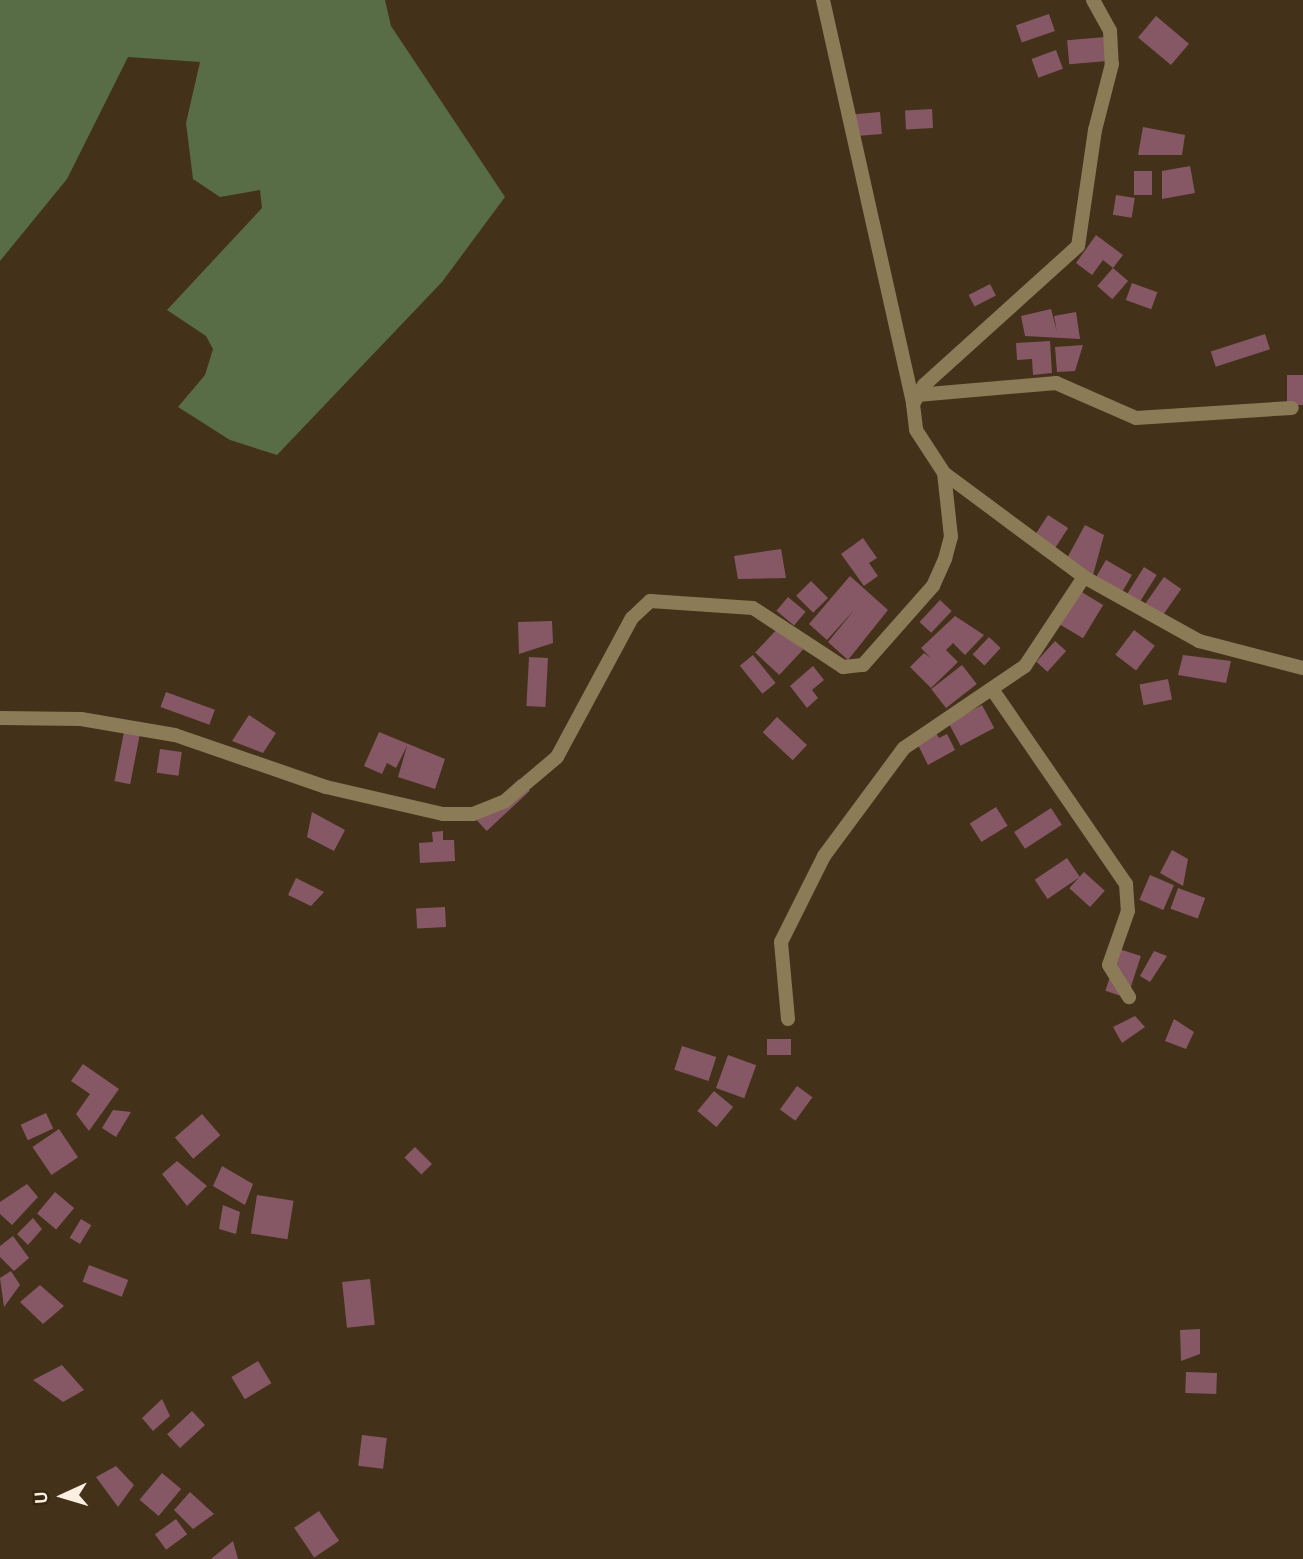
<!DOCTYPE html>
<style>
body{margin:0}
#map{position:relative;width:1303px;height:1559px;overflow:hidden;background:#43311a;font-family:"Alegreya Sans",sans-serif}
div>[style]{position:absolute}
.forest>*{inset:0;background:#586c46}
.building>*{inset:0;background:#865866;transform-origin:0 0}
.minor>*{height:14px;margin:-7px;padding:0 7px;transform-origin:7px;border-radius:7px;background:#8c7b57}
span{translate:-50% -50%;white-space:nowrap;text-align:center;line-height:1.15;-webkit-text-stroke:6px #392710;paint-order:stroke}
.north{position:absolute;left:28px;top:1461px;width:70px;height:70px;-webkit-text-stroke:5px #392710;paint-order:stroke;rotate:266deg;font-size:19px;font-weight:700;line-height:28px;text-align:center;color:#fbefe2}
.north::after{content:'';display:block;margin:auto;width:24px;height:32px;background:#fbefe2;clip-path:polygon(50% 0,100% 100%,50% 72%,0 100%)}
</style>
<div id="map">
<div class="forest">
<div style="clip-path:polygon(0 0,385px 0,391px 26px,505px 197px,442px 282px,277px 455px,230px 440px,178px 407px,205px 375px,213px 349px,206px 336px,167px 310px,262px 208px,260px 190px,220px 197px,193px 179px,186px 123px,200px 62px,128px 57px,67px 179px,0 261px)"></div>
</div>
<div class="building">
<div style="left:1049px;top:14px;width:18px;height:35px;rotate:71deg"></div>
<div style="left:1156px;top:16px;width:43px;height:28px;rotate:40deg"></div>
<div style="left:1105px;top:37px;width:24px;height:38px;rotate:85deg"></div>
<div style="left:1056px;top:50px;width:20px;height:26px;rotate:70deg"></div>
<div style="left:932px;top:109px;width:19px;height:27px;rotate:87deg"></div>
<div style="left:880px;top:112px;width:22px;height:25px;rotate:85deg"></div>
<div style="clip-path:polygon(1143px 127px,1185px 135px,1182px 155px,1138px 155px)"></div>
<div style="clip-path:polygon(1190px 166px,1195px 193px,1162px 199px,1162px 171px)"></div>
<div style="left:1134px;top:171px;width:18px;height:24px"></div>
<div style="left:1116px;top:195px;width:19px;height:20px;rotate:9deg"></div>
<div style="clip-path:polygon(1096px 235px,1123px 255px,1113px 268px,1103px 260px,1092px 275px,1076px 263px)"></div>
<div style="left:1113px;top:268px;width:20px;height:24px;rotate:41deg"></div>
<div style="left:1132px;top:283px;width:27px;height:18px;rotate:20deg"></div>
<div style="left:990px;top:284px;width:13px;height:24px;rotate:63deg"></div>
<div style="clip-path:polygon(1051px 309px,1057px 332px,1054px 316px,1076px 312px,1080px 339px,1025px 336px,1021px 316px)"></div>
<div style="left:1265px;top:334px;width:16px;height:57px;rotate:72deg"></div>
<div style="clip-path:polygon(1050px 341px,1052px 373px,1033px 375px,1032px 359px,1017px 360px,1016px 343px)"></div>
<div style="clip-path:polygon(1083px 345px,1075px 371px,1057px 372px,1055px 347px)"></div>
<div style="left:1303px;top:375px;width:30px;height:16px;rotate:90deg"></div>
<div style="left:1048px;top:515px;width:24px;height:25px;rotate:33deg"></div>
<div style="clip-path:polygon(1085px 525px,1104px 535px,1093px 575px,1066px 560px)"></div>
<div style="clip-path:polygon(863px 538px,877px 558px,869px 563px,878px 576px,864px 586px,841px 554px)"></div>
<div style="clip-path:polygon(781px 549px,786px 578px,738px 579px,734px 556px)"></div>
<div style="left:1106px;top:560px;width:30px;height:20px;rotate:30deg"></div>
<div style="left:1144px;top:567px;width:15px;height:34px;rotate:32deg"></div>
<div style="clip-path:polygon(850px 576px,888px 610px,848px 660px,828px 642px,855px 609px,827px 640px,809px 624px)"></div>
<div style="left:1164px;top:577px;width:21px;height:34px;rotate:35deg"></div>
<div style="left:811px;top:581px;width:24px;height:21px;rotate:45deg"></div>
<div style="left:1080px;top:591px;width:27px;height:39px;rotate:31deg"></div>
<div style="left:788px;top:597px;width:23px;height:18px;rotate:40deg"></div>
<div style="left:940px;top:600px;width:16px;height:30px;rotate:43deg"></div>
<div style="clip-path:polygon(955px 616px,984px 635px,965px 655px,953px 643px,946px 650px,958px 662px,931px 688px,910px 667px,924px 653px,931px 658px,921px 648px)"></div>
<div style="clip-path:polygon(552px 621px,553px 643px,519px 654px,518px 622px)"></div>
<div style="left:779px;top:627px;width:33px;height:35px;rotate:43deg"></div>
<div style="left:1134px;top:630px;width:26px;height:31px;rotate:37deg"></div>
<div style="left:989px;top:637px;width:16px;height:24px;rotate:43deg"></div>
<div style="left:1055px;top:641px;width:15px;height:28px;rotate:42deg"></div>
<div style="left:753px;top:655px;width:36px;height:17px;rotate:51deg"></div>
<div style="clip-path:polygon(1183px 655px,1231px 661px,1226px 683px,1178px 675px)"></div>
<div style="left:529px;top:657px;width:19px;height:49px;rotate:3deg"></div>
<div style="left:962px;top:665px;width:24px;height:39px;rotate:52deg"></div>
<div style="clip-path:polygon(813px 666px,824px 680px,812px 690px,818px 698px,807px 708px,790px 686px)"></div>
<div style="left:1168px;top:679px;width:21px;height:29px;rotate:79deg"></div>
<div style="left:166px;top:692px;width:52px;height:16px;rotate:20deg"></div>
<div style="left:982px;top:705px;width:26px;height:38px;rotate:62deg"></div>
<div style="clip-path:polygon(249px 715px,276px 733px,263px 753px,232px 741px)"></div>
<div style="left:777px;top:717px;width:41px;height:21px;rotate:43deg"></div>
<div style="clip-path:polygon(935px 731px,939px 738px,947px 734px,955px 750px,928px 765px,916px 741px)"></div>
<div style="left:124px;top:732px;width:16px;height:50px;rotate:11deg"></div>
<div style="clip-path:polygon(379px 732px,445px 759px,435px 789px,398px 777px,407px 746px,396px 768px,387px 763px,382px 774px,364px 766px)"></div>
<div style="left:160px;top:749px;width:22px;height:24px;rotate:8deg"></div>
<div style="left:519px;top:779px;width:16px;height:59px;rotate:47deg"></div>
<div style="left:996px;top:807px;width:22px;height:31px;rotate:58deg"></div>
<div style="left:1051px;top:808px;width:20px;height:44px;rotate:57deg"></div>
<div style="clip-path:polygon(312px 812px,345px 830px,334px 851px,307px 837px)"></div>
<div style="clip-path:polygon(443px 831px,443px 840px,454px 840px,455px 861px,420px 863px,419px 843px,433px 842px,432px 832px)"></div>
<div style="clip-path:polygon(1172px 850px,1188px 859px,1183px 886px,1160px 873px)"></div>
<div style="left:1067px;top:858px;width:23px;height:39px;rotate:56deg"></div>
<div style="left:1084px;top:872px;width:28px;height:22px;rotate:42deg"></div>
<div style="left:1150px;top:875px;width:26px;height:27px;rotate:23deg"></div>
<div style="clip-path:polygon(296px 878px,324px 892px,311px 906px,288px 895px)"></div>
<div style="left:1178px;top:888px;width:29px;height:22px;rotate:20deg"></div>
<div style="left:445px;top:907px;width:20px;height:29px;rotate:87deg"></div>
<div style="left:1119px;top:949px;width:23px;height:44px;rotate:18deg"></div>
<div style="clip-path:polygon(1154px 951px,1167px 956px,1150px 982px,1140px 976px)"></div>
<div style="clip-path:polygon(1135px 1016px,1145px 1027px,1122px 1043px,1113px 1027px)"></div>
<div style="clip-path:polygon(1174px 1019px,1194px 1032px,1186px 1049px,1165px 1041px)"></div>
<div style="left:767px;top:1039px;width:24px;height:16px"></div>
<div style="left:682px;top:1046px;width:36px;height:25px;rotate:18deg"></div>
<div style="left:728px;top:1055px;width:30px;height:35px;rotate:20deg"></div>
<div style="clip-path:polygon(83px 1064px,119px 1089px,89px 1131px,76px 1114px,90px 1094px,71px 1081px)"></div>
<div style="left:797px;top:1086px;width:19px;height:29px;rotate:36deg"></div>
<div style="left:714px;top:1091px;width:25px;height:26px;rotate:40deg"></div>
<div style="clip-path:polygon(113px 1110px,131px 1112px,116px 1137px,102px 1128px)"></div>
<div style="left:46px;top:1113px;width:17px;height:28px;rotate:65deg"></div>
<div style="left:202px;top:1114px;width:28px;height:36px;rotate:49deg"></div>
<div style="left:59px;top:1129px;width:34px;height:32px;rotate:56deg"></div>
<div style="left:415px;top:1147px;width:24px;height:15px;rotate:45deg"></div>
<div style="clip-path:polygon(177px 1161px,207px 1186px,187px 1206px,162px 1174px)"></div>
<div style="clip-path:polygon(222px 1166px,253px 1184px,245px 1205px,213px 1186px)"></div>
<div style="clip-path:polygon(27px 1184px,38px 1197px,12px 1225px,0 1214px,0 1202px)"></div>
<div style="left:55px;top:1192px;width:25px;height:28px;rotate:40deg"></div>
<div style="left:257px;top:1195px;width:37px;height:39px;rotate:9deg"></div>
<div style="clip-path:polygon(223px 1205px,240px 1212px,236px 1234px,219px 1229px)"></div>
<div style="clip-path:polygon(33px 1218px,42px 1229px,28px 1245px,17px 1234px)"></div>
<div style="left:81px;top:1219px;width:12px;height:22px;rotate:31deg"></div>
<div style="clip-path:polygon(13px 1236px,29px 1258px,14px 1271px,0 1257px,0 1246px)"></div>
<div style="left:89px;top:1265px;width:42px;height:18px;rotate:21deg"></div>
<div style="clip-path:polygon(11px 1271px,20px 1285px,4px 1307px,0 1278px)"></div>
<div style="left:370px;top:1279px;width:46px;height:28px;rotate:84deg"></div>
<div style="clip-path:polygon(40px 1285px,64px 1306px,43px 1324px,20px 1302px)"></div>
<div style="clip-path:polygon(1200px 1329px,1200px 1354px,1181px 1361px,1180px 1330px)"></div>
<div style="left:258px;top:1361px;width:26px;height:31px;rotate:59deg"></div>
<div style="clip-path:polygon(62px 1365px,84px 1390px,63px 1402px,33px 1380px)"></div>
<div style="left:1186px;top:1372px;width:31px;height:21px;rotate:2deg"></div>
<div style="clip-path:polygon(162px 1399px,170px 1416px,153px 1431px,142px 1418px)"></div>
<div style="left:192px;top:1411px;width:19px;height:34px;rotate:47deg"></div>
<div style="left:362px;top:1435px;width:25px;height:31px;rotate:7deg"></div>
<div style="clip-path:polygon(116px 1466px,134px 1485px,118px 1507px,96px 1477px)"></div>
<div style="left:162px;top:1473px;width:25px;height:35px;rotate:40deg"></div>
<div style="clip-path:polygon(190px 1492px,214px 1514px,193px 1529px,174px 1510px)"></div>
<div style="left:319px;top:1511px;width:36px;height:30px;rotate:56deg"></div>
<div style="left:176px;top:1519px;width:19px;height:26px;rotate:54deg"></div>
<div style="clip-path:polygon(233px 1541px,238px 1559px,211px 1559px)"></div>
</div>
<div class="minor">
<div style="left:823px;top:0;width:414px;rotate:77.4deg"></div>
<div style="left:1093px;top:0;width:35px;rotate:61deg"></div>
<div style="left:1110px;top:31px;width:33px;rotate:87deg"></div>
<div style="left:1112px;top:64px;width:68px;rotate:104.4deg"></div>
<div style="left:1095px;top:130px;width:117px;rotate:98.3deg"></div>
<div style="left:1078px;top:246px;width:207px;rotate:137.9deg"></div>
<div style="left:924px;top:385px;width:22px;rotate:120deg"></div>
<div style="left:913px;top:404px;width:26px;rotate:83deg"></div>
<div style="left:916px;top:430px;width:51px;rotate:56.9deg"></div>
<div style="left:944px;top:473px;width:174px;rotate:36.6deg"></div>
<div style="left:1084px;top:577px;width:132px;rotate:29.1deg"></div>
<div style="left:1199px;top:641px;width:107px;rotate:14.6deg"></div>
<div style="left:917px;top:395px;width:140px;rotate:-4.9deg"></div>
<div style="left:1056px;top:383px;width:87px;rotate:23.6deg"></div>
<div style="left:1136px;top:418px;width:156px;rotate:-3.7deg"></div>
<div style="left:994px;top:692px;width:233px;rotate:55.5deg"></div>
<div style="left:1126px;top:884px;width:27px;rotate:86deg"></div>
<div style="left:1128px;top:911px;width:57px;rotate:109.4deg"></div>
<div style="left:1109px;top:965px;width:38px;rotate:58deg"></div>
<div style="left:0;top:718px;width:81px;rotate:0.7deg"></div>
<div style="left:81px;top:719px;width:95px;rotate:9.7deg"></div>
<div style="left:175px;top:735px;width:160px;rotate:19deg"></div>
<div style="left:326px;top:787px;width:120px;rotate:13deg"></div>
<div style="left:443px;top:814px;width:30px"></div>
<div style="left:473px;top:814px;width:35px;rotate:-22deg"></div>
<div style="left:505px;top:801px;width:68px;rotate:-40.2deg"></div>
<div style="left:557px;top:757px;width:158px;rotate:-61.7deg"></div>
<div style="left:632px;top:618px;width:25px;rotate:-43deg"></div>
<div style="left:650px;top:601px;width:103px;rotate:3.9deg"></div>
<div style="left:753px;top:608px;width:108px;rotate:33.2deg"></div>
<div style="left:843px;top:667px;width:20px;rotate:-6deg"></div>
<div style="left:863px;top:665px;width:106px;rotate:-48.5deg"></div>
<div style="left:933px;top:586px;width:30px;rotate:-66deg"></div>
<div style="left:945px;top:559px;width:23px;rotate:-75deg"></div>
<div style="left:951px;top:537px;width:64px;rotate:-96.2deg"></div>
<div style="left:788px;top:1019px;width:77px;rotate:-95.2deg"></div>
<div style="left:781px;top:942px;width:96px;rotate:-63.4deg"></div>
<div style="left:824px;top:856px;width:134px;rotate:-53.5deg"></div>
<div style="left:904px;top:748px;width:146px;rotate:-34.1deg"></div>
<div style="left:1025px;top:666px;width:107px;rotate:-56.5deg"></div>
</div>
<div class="north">U</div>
</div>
